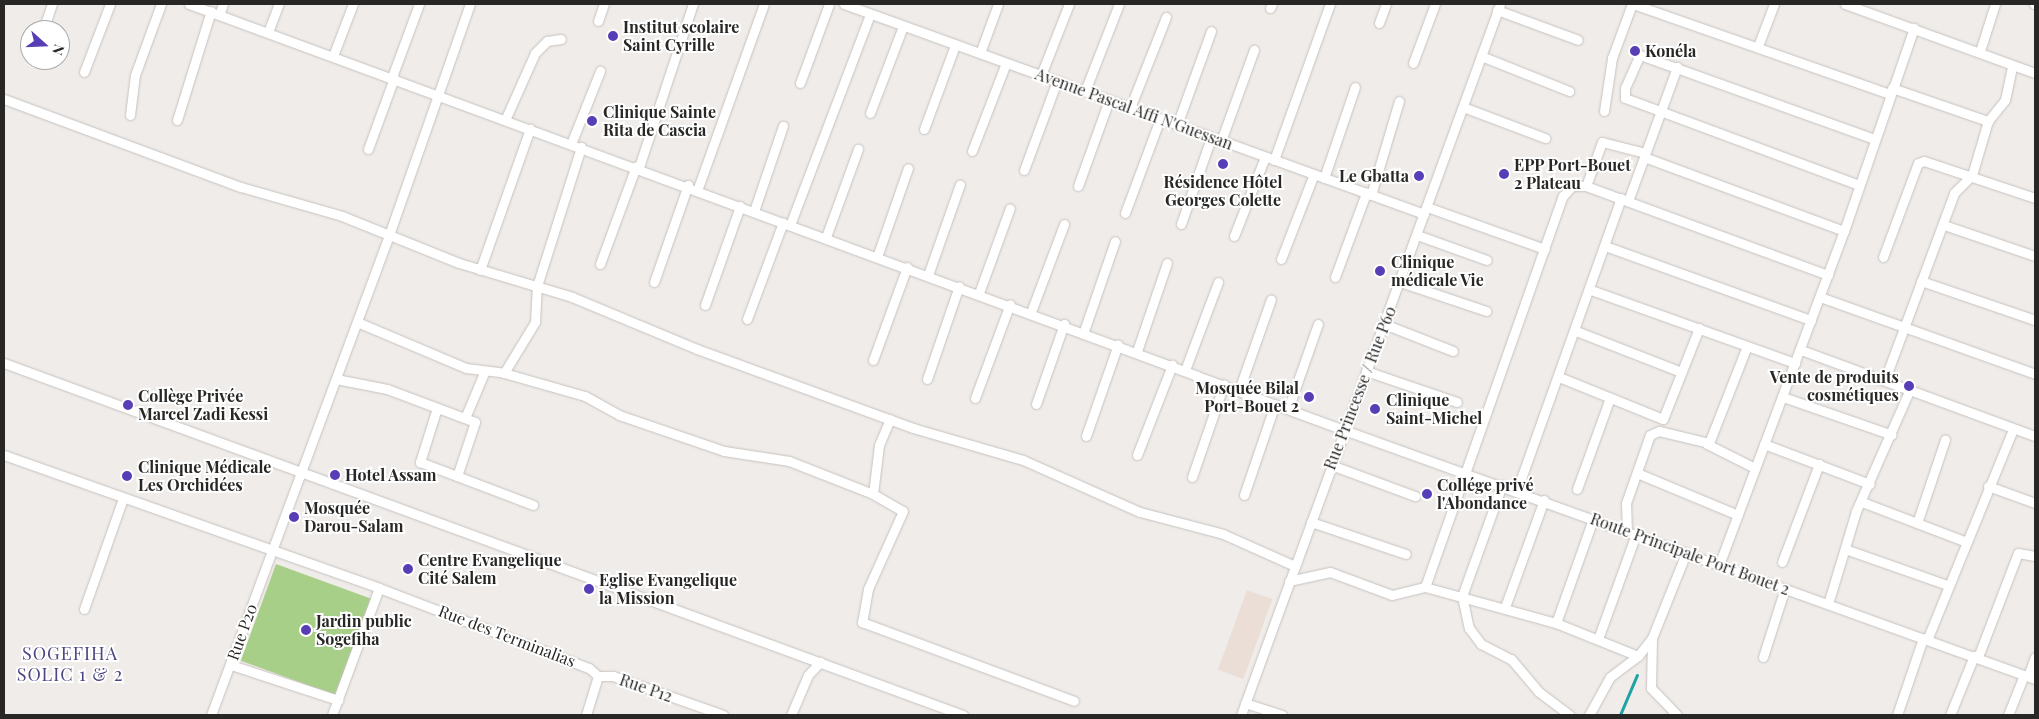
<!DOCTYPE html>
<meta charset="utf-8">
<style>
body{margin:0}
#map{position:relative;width:2039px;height:719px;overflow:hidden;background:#f0ece9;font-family:"Playfair Display",serif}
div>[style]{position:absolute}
.built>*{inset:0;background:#eaded6;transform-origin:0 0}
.green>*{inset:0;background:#a7cf88;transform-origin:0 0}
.stream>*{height:2.5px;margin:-1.25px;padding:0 1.25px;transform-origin:1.25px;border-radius:1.25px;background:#1fa4a6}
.roads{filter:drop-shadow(0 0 1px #c6c2bf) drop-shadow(0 0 1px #c6c2bf)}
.minor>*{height:9px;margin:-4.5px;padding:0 4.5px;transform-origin:4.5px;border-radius:4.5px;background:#fff}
.dots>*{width:14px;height:14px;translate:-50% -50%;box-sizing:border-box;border:2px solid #fff;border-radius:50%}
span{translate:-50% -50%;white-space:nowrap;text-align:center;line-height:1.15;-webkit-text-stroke:4px #fff;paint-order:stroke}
.poi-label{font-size:16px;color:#282725;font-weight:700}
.left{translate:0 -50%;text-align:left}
.right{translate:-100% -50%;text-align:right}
.street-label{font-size:16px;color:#282725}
.neighbourhood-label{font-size:18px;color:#4d4683;letter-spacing:1px}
.frame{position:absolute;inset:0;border:5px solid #282725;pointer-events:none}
.north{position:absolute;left:20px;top:20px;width:50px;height:50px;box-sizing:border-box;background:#fff;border:1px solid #a9a9a8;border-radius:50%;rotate:110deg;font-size:14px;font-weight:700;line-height:20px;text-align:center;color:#282725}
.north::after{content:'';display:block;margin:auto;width:18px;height:22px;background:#573eb6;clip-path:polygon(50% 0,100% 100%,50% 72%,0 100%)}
</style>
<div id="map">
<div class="built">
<div style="left:1247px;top:590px;width:27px;height:85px;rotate:20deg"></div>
</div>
<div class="green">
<div style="left:276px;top:564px;width:102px;height:103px;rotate:20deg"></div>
</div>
<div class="stream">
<div style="left:1620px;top:715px;width:43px;rotate:-67deg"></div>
</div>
<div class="roads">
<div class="minor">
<div style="left:189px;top:4px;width:1231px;rotate:20.25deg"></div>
<div style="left:1344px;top:430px;width:734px;rotate:19.82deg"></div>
<div style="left:844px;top:4px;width:617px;rotate:19.9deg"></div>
<div style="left:1633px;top:4px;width:272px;rotate:19.3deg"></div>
<div style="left:1845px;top:4px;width:202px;rotate:20deg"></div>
<div style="left:2034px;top:4px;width:1px"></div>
<div style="left:1270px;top:8px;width:4px;rotate:-63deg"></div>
<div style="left:1497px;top:10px;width:86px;rotate:20.3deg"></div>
<div style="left:219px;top:15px;width:12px;rotate:-70deg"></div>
<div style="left:598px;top:21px;width:18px;rotate:-71deg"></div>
<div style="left:1379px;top:23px;width:20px;rotate:-70deg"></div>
<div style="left:43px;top:30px;width:28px;rotate:-71deg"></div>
<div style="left:268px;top:32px;width:30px;rotate:-69deg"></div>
<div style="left:1758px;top:46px;width:45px;rotate:-69.1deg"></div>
<div style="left:1980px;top:51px;width:49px;rotate:-72.3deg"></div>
<div style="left:980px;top:53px;width:52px;rotate:-69.8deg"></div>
<div style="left:333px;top:56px;width:56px;rotate:-69deg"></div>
<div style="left:1481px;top:56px;width:95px;rotate:21.7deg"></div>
<div style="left:1413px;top:63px;width:63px;rotate:-69.6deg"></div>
<div style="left:84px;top:72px;width:73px;rotate:-69.1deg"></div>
<div style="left:1041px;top:75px;width:76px;rotate:-68.5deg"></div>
<div style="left:392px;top:77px;width:78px;rotate:-69.7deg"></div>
<div style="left:800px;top:83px;width:84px;rotate:-69.8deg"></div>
<div style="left:1892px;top:88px;width:102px;rotate:19deg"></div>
<div style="left:1085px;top:91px;width:93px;rotate:-68.7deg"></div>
<div style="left:4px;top:99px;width:253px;rotate:20.4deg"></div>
<div style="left:241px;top:187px;width:105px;rotate:16deg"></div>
<div style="left:342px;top:216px;width:126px;rotate:21.9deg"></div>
<div style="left:459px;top:263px;width:118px;rotate:16.7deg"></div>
<div style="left:572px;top:297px;width:135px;rotate:22.6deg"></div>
<div style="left:697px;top:349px;width:230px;rotate:20.1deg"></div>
<div style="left:913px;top:428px;width:115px;rotate:16.2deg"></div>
<div style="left:1023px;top:460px;width:128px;rotate:24deg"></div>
<div style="left:1140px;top:512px;width:86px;rotate:14.8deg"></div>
<div style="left:1223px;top:534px;width:79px;rotate:24deg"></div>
<div style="left:1463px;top:107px;width:88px;rotate:20.7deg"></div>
<div style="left:1130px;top:108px;width:98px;rotate:-68.4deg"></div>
<div style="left:1604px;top:111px;width:54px;rotate:-81.4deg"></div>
<div style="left:1612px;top:58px;width:58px;rotate:-69.7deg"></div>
<div style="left:870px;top:113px;width:93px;rotate:-69.2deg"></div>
<div style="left:130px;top:115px;width:40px;rotate:-82.9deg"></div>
<div style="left:135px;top:75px;width:76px;rotate:-69.9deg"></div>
<div style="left:177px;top:120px;width:114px;rotate:-72.7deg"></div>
<div style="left:505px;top:120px;width:73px;rotate:-65.9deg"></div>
<div style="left:535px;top:53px;width:17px;rotate:-45deg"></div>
<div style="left:547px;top:41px;width:14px;rotate:-8deg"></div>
<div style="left:1177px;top:125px;width:100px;rotate:-70.1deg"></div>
<div style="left:924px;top:129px;width:90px;rotate:-69.7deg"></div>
<div style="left:1221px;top:141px;width:97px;rotate:-70.1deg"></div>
<div style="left:571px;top:144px;width:79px;rotate:-68.3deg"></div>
<div style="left:368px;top:149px;width:76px;rotate:-69.9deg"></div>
<div style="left:972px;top:151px;width:94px;rotate:-68.9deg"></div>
<div style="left:1644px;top:157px;width:213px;rotate:20.3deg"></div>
<div style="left:1274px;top:160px;width:166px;rotate:-70.3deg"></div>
<div style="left:639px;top:167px;width:172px;rotate:-71.7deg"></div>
<div style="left:1024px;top:170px;width:95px;rotate:-69.7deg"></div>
<div style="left:1324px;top:178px;width:96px;rotate:-71.2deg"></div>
<div style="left:1859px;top:185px;width:250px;rotate:-159.6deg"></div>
<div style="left:1625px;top:98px;width:10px;rotate:-90deg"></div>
<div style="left:1625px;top:88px;width:36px;rotate:-66deg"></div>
<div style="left:1640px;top:55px;width:249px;rotate:19.7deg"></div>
<div style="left:1078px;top:186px;width:91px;rotate:-70.2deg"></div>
<div style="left:1586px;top:186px;width:47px;rotate:-70deg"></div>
<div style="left:1602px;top:142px;width:44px;rotate:14.3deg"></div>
<div style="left:698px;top:188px;width:195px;rotate:-70.3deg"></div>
<div style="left:1371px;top:195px;width:98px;rotate:-73.4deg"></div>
<div style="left:1628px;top:201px;width:143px;rotate:-69.9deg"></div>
<div style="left:1427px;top:207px;width:125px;rotate:19.6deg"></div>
<div style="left:754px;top:211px;width:90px;rotate:-71.2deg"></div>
<div style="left:1125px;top:213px;width:100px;rotate:-69.6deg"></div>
<div style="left:1181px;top:224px;width:91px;rotate:-70.8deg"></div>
<div style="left:790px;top:225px;width:226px;rotate:-69.2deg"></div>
<div style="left:1944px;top:225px;width:96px;rotate:18.8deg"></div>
<div style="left:1417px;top:235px;width:74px;rotate:19.7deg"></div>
<div style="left:1234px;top:236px;width:85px;rotate:-68.6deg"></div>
<div style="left:826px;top:237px;width:94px;rotate:-70deg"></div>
<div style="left:1605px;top:246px;width:219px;rotate:19.8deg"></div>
<div style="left:877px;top:257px;width:94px;rotate:-70.8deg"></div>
<div style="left:1883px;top:257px;width:100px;rotate:-69.6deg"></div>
<div style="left:1918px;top:163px;width:6px;rotate:-18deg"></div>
<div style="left:1924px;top:161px;width:117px;rotate:18.4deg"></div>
<div style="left:1281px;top:259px;width:91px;rotate:-68.8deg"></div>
<div style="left:600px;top:264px;width:104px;rotate:-69.8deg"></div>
<div style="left:480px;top:270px;width:150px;rotate:-70.5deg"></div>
<div style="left:928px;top:275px;width:96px;rotate:-70.6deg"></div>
<div style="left:1335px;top:277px;width:90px;rotate:-69.7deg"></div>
<div style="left:1921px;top:281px;width:120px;rotate:18.9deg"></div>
<div style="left:654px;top:282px;width:103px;rotate:-70.7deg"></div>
<div style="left:1400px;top:282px;width:91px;rotate:18.6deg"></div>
<div style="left:1591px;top:290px;width:217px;rotate:19.7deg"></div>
<div style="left:979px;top:293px;width:90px;rotate:-70deg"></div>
<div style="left:1820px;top:297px;width:228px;rotate:19.7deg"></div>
<div style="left:705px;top:305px;width:105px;rotate:-70.5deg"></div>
<div style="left:1031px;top:312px;width:94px;rotate:-69.4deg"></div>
<div style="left:747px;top:319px;width:103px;rotate:-69.6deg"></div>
<div style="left:357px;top:322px;width:118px;rotate:22.9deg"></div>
<div style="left:466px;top:368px;width:38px;rotate:7deg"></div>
<div style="left:504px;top:373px;width:84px;rotate:15.9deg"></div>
<div style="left:585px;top:396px;width:39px;rotate:29deg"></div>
<div style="left:619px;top:415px;width:111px;rotate:18.9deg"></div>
<div style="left:724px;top:451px;width:66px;rotate:8.7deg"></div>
<div style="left:789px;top:461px;width:90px;rotate:21.4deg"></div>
<div style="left:873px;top:494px;width:34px;rotate:30deg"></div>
<div style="left:903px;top:511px;width:85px;rotate:114.2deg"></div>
<div style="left:868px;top:589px;width:34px;rotate:100deg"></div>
<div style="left:862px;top:622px;width:226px;rotate:20.4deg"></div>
<div style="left:1384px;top:324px;width:74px;rotate:21.4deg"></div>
<div style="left:1084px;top:331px;width:95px;rotate:-71deg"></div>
<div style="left:1576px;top:331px;width:113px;rotate:21.3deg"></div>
<div style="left:1801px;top:350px;width:249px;rotate:20.2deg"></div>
<div style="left:1137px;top:351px;width:93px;rotate:-71.2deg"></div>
<div style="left:873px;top:360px;width:99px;rotate:-69.9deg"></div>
<div style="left:4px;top:363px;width:1022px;rotate:20.16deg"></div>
<div style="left:1185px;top:370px;width:94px;rotate:-69.4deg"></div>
<div style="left:1366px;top:371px;width:96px;rotate:18.8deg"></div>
<div style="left:504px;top:373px;width:60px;rotate:-58.7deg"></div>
<div style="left:535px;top:322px;width:36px;rotate:-87deg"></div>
<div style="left:537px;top:286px;width:146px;rotate:-72.4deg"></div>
<div style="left:1559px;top:377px;width:112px;rotate:22deg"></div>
<div style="left:1663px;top:419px;width:98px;rotate:-68.4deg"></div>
<div style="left:336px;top:379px;width:52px;rotate:11.1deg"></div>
<div style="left:387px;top:389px;width:94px;rotate:20.6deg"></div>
<div style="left:475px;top:422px;width:57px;rotate:108.4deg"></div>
<div style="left:927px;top:379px;width:98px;rotate:-71deg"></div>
<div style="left:1885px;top:379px;width:198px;rotate:-69.6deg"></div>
<div style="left:1954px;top:193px;width:25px;rotate:-45deg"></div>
<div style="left:1972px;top:175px;width:56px;rotate:-73.5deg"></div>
<div style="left:1988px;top:121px;width:27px;rotate:-51deg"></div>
<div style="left:2005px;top:100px;width:35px;rotate:-78deg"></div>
<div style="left:1239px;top:390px;width:96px;rotate:-70.6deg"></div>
<div style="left:1783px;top:397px;width:115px;rotate:19.2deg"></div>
<div style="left:975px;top:398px;width:100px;rotate:-69.6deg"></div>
<div style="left:1036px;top:404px;width:85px;rotate:-70.7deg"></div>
<div style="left:437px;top:408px;width:57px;rotate:107.5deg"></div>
<div style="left:420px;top:462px;width:121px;rotate:20.8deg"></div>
<div style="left:1288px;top:409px;width:90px;rotate:-70.6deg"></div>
<div style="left:465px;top:418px;width:49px;rotate:-67.1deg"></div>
<div style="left:1086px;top:436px;width:97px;rotate:-70.8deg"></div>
<div style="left:1707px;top:444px;width:54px;rotate:26.6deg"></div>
<div style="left:1764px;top:444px;width:113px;rotate:20.7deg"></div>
<div style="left:4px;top:455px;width:398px;rotate:19.5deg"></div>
<div style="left:379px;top:588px;width:225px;rotate:20.9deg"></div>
<div style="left:589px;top:668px;width:12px;rotate:42deg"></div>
<div style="left:1137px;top:455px;width:97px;rotate:-68.7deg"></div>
<div style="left:1331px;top:465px;width:90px;rotate:20.3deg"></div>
<div style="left:1637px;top:473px;width:109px;rotate:22.6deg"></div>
<div style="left:1192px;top:477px;width:98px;rotate:-71deg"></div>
<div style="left:1502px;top:485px;width:118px;rotate:109.8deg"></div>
<div style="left:1462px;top:596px;width:33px;rotate:78deg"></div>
<div style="left:1469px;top:628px;width:20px;rotate:53deg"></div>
<div style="left:1481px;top:644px;width:34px;rotate:27deg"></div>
<div style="left:1511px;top:659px;width:43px;rotate:49.7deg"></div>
<div style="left:1539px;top:692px;width:38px;rotate:37deg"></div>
<div style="left:1988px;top:486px;width:50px;rotate:19.9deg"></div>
<div style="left:1577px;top:489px;width:97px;rotate:-70.1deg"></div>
<div style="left:1517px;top:490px;width:310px;rotate:-70.4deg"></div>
<div style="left:873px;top:494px;width:49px;rotate:-83deg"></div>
<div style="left:879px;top:445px;width:28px;rotate:-67deg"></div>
<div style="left:1244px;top:495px;width:96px;rotate:-71.2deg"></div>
<div style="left:1862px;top:502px;width:112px;rotate:20.9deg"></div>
<div style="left:1311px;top:522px;width:100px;rotate:18.6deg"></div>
<div style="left:1917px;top:523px;width:88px;rotate:-71.4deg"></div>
<div style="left:1627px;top:531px;width:28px;rotate:-92deg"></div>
<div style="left:1626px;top:503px;width:72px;rotate:-70.6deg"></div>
<div style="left:1650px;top:435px;width:10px;rotate:-24deg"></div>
<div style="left:1659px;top:431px;width:51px;rotate:13.5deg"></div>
<div style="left:1709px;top:443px;width:104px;rotate:-68.6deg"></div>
<div style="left:1845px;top:549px;width:108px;rotate:19.4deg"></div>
<div style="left:1782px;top:562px;width:105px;rotate:-69.3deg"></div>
<div style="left:1719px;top:565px;width:357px;rotate:-69.5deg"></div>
<div style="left:1844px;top:231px;width:215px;rotate:-71deg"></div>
<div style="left:1289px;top:581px;width:42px;rotate:-12.4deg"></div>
<div style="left:1330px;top:572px;width:66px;rotate:20.4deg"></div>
<div style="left:1392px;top:595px;width:34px;rotate:-14deg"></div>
<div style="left:1425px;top:587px;width:136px;rotate:15.4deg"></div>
<div style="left:1556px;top:623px;width:88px;rotate:21.9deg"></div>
<div style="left:1638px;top:656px;width:23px;rotate:-52deg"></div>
<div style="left:1652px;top:638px;width:50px;rotate:91.1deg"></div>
<div style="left:1651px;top:688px;width:37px;rotate:46deg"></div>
<div style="left:1425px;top:587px;width:415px;rotate:-70.6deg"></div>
<div style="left:1563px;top:196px;width:13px;rotate:-48deg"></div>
<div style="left:1572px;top:186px;width:14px"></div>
<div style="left:1586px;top:186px;width:258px;rotate:20.2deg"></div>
<div style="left:1828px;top:604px;width:97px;rotate:-73.2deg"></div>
<div style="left:1856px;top:511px;width:133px;rotate:-66.1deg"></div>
<div style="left:1505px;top:607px;width:114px;rotate:-70deg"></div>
<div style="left:84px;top:609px;width:118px;rotate:-70.6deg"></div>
<div style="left:1556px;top:623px;width:110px;rotate:-70.4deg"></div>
<div style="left:1652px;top:638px;width:92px;rotate:-68.2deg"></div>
<div style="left:1598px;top:639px;width:112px;rotate:-70.1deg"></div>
<div style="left:1927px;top:640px;width:228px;rotate:-67.8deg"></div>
<div style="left:1763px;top:657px;width:72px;rotate:-72.3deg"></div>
<div style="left:1978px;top:657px;width:111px;rotate:-69deg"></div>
<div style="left:2018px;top:553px;width:17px;rotate:10deg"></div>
<div style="left:231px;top:665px;width:113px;rotate:18.1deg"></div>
<div style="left:598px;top:676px;width:15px"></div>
<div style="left:613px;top:676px;width:117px;rotate:19.5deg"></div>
<div style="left:2028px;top:676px;width:20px;rotate:-70deg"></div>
<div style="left:1245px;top:703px;width:39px;rotate:18deg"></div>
<div style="left:211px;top:715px;width:512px;rotate:-69.65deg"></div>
<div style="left:389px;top:235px;width:245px;rotate:-70.7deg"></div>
<div style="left:332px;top:715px;width:135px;rotate:-69.7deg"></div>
<div style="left:586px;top:715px;width:41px;rotate:-72.9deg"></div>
<div style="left:791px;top:715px;width:43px;rotate:-67deg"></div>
<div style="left:808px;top:675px;width:18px;rotate:-47deg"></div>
<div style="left:1241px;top:715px;width:757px;rotate:-69.98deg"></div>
<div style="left:1589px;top:715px;width:43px;rotate:-61.1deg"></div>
<div style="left:1610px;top:677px;width:35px;rotate:-37deg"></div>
<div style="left:1897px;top:715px;width:81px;rotate:-71.3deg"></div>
<div style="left:1950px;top:715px;width:64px;rotate:-67.9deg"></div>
<div style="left:2008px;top:715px;width:43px;rotate:-68.2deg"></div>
</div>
</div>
<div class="dots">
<div style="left:613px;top:36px;background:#573eb6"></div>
<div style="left:1635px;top:51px;background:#573eb6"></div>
<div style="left:592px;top:121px;background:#573eb6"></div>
<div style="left:1223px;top:164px;background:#573eb6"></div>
<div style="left:1504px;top:174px;background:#573eb6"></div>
<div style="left:1419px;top:176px;background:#573eb6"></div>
<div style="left:1380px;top:271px;background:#573eb6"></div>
<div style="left:1909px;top:386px;background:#573eb6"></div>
<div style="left:1309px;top:397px;background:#573eb6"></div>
<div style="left:128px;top:405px;background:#573eb6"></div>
<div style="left:1375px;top:409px;background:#573eb6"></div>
<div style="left:335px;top:475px;background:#573eb6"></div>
<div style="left:127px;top:476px;background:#573eb6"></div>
<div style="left:1427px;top:494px;background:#573eb6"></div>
<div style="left:294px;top:517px;background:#573eb6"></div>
<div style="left:408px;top:569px;background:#573eb6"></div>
<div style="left:589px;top:589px;background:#573eb6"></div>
<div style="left:306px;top:630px;background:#573eb6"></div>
</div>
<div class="poi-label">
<span class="left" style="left:623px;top:36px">Institut scolaire<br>Saint Cyrille</span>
<span class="left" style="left:1645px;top:51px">Konéla</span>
<span class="left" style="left:603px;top:121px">Clinique Sainte<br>Rita de Cascia</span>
<span class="left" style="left:1514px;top:174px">EPP Port-Bouet<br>2 Plateau</span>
<span class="right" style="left:1409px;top:176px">Le Gbatta</span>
<span style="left:1223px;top:191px">Résidence Hôtel<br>Georges Colette</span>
<span class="left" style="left:1391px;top:271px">Clinique<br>médicale Vie</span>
<span class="right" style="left:1899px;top:386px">Vente de produits<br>cosmétiques</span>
<span class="right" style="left:1299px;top:397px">Mosquée Bilal<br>Port-Bouet 2</span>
<span class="left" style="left:138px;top:405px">Collège Privée<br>Marcel Zadi Kessi</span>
<span class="left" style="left:1386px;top:409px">Clinique<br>Saint-Michel</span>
<span class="left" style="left:138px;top:476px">Clinique Médicale<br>Les Orchidées</span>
<span class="left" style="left:345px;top:475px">Hotel Assam</span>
<span class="left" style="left:1437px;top:494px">Collége privé<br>l'Abondance</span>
<span class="left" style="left:304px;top:517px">Mosquée<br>Darou-Salam</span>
<span class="left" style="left:418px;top:569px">Centre Evangelique<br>Cité Salem</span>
<span class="left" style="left:599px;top:589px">Eglise Evangelique<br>la Mission</span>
<span class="left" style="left:316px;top:630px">Jardin public<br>Sogefiha</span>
</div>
<div class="street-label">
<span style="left:1134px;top:109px;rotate:20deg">Avenue Pascal Affi N'Guessan</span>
<span style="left:1360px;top:388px;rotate:-69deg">Rue Princesse / Rue P60</span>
<span style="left:1690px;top:554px;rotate:20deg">Route Principale Port Bouet 2</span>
<span style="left:242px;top:632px;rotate:-70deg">Rue P20</span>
<span style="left:507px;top:636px;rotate:21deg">Rue des Terminalias</span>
<span style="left:646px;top:688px;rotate:19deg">Rue P12</span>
</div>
<div class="neighbourhood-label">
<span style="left:70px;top:664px">SOGEFIHA<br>SOLIC 1 &amp; 2</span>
</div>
<div class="frame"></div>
<div class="north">N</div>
</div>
